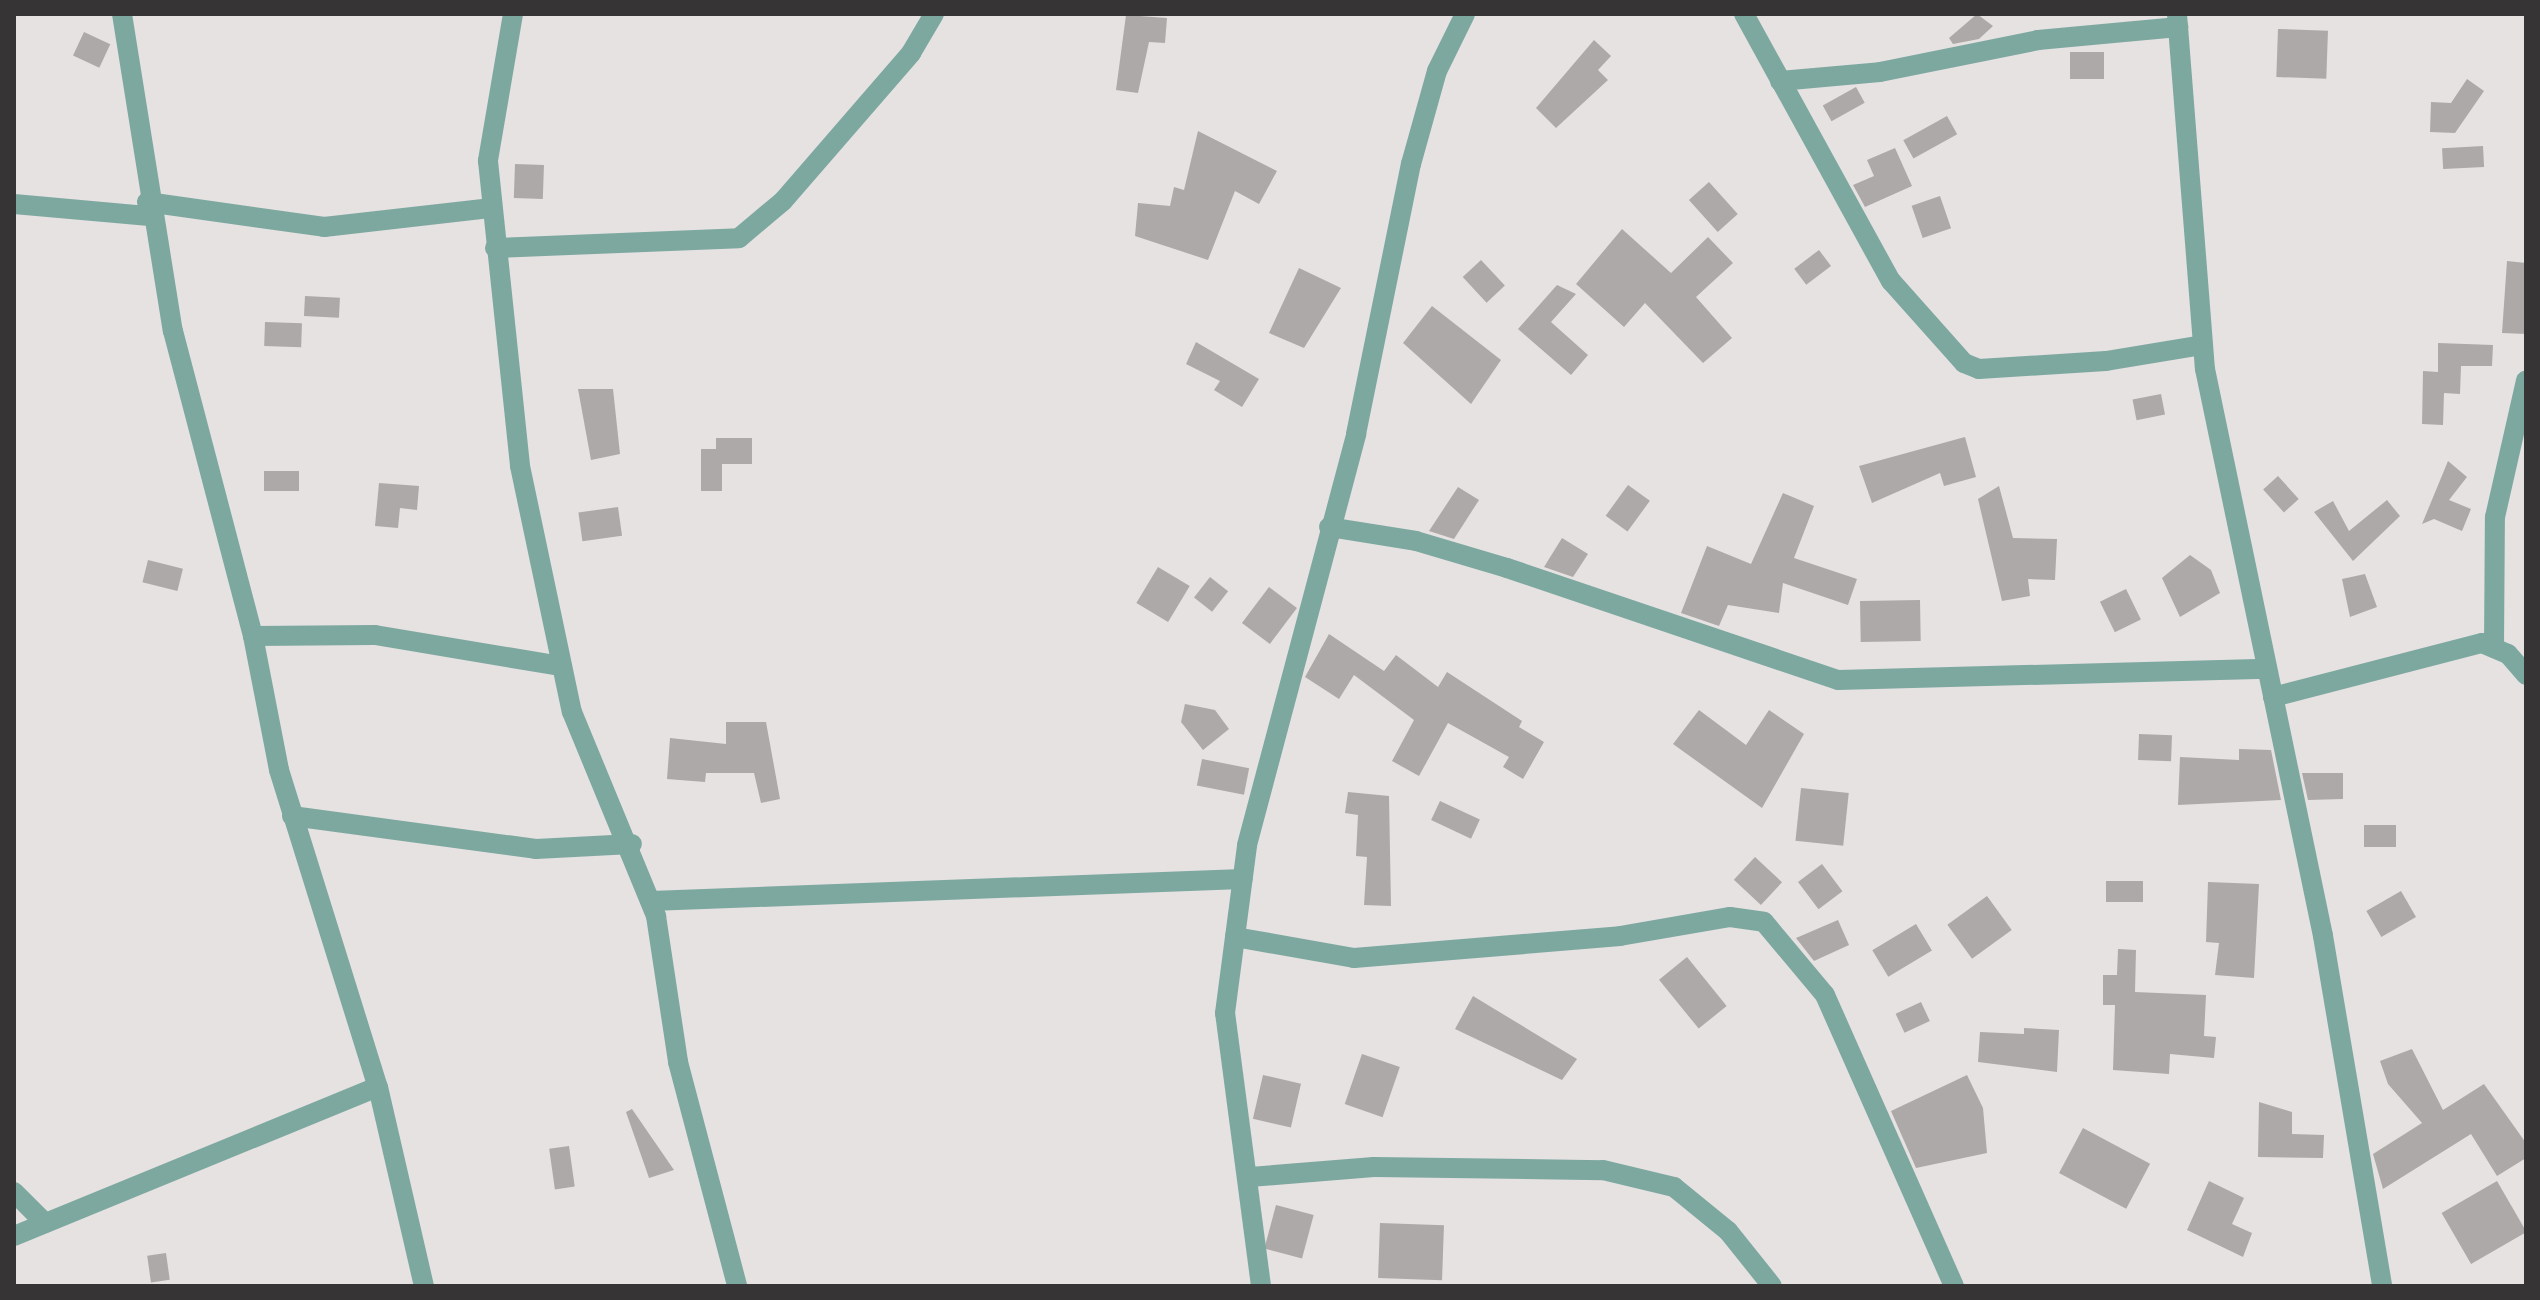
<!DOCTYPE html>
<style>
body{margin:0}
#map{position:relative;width:2540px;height:1300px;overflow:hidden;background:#e6e2e1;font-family:"Asap Condensed",sans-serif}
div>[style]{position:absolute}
.building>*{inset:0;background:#ada9a9;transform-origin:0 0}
.minor>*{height:20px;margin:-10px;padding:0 10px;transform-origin:10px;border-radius:10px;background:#7da8a0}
span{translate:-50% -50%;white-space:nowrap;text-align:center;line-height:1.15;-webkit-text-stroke:7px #e6e2e1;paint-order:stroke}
.frame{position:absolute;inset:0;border:16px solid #363434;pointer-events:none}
</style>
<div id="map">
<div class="building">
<div style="clip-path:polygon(1977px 14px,1993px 26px,1979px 39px,1953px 44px,1949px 38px)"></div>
<div style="clip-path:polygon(1126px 15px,1167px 18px,1165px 43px,1149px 42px,1138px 93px,1116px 90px)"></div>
<div style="left:2278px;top:29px;width:50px;height:48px;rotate:2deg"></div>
<div style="left:84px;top:32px;width:29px;height:26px;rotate:25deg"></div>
<div style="clip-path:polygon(1594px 40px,1611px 56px,1598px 70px,1608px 80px,1556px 128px,1536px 108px)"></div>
<div style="left:2070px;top:52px;width:34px;height:27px"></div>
<div style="clip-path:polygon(2467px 79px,2484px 91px,2455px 133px,2430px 132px,2431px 102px,2451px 103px)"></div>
<div style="left:1856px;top:87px;width:18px;height:38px;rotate:61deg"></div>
<div style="left:1947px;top:116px;width:21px;height:50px;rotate:61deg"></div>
<div style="clip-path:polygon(1198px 131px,1277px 171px,1259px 204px,1235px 191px,1208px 260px,1135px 236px,1138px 203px,1170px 206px,1174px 187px,1184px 190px)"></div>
<div style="left:2483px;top:146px;width:21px;height:41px;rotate:87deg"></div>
<div style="clip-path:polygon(1895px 148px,1912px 186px,1865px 207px,1853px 185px,1874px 176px,1867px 160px)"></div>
<div style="left:515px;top:164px;width:29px;height:34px;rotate:2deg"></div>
<div style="left:1709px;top:182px;width:43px;height:27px;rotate:48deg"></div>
<div style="left:1940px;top:196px;width:34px;height:30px;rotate:71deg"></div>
<div style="clip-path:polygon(1622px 229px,1671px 273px,1708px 237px,1733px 263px,1696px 297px,1732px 338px,1703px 363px,1645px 303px,1624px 327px,1576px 284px)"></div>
<div style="left:1819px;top:250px;width:20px;height:31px;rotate:53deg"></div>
<div style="left:1481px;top:260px;width:35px;height:25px;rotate:47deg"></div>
<div style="clip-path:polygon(2507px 261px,2526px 263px,2526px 334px,2502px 333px)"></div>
<div style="clip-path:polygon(1299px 268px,1341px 288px,1304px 348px,1269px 333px)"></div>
<div style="clip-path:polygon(1557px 285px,1576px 294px,1551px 322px,1588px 355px,1571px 375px,1518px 329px)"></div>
<div style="left:305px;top:296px;width:35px;height:20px;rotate:3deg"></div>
<div style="clip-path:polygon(1432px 306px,1501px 360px,1471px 404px,1403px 343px)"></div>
<div style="left:265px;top:322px;width:37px;height:24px;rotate:2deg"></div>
<div style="clip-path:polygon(1196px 342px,1259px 379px,1242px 407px,1214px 390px,1220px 381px,1186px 364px)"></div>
<div style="clip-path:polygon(2438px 343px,2493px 345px,2492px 366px,2461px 366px,2460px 394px,2444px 393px,2443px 425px,2422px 424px,2423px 371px,2438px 372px)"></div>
<div style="clip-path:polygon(578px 389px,613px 389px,620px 454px,591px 460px)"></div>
<div style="left:2161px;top:394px;width:21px;height:29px;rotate:79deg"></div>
<div style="clip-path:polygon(1965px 437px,1976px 477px,1944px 486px,1940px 473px,1872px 503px,1859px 466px)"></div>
<div style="clip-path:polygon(716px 438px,752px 438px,752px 464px,722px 464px,722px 491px,701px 491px,701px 449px,716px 449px)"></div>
<div style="clip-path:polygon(2448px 461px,2467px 477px,2449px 500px,2471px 509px,2462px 531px,2434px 519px,2422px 524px)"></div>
<div style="left:264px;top:471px;width:35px;height:20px"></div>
<div style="left:2278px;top:476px;width:31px;height:20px;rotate:48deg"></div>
<div style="clip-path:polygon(379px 483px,419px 486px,417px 510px,400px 508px,398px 528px,375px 526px)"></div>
<div style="left:1628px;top:485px;width:27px;height:38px;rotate:36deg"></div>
<div style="clip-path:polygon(1999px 486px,2013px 538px,2057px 539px,2055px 580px,2028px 579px,2030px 596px,2002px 601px,1978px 499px)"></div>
<div style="clip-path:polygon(1458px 487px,1479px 500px,1454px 539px,1429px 531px)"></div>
<div style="clip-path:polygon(1783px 493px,1814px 506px,1794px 558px,1857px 579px,1848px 605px,1783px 583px,1779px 613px,1728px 605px,1719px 626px,1681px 613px,1707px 546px,1751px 564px)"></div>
<div style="clip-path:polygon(2387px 500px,2400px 516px,2353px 561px,2314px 512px,2333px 501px,2349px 531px)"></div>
<div style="left:618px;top:507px;width:29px;height:40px;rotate:82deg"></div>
<div style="clip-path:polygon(1562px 538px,1588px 554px,1573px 577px,1544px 567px)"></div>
<div style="clip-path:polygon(2190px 555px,2211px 570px,2220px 593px,2180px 617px,2162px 578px)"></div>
<div style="left:148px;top:560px;width:36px;height:23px;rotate:14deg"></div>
<div style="left:1158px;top:567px;width:37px;height:42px;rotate:31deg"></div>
<div style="clip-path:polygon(2365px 574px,2377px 607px,2350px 617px,2342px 579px)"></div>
<div style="left:1210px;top:577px;width:23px;height:26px;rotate:38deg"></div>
<div style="left:1269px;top:587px;width:35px;height:45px;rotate:37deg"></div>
<div style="left:2126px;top:589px;width:34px;height:29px;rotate:64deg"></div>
<div style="left:1920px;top:600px;width:41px;height:60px;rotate:89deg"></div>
<div style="clip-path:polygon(1329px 634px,1384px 671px,1396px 655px,1438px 687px,1447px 672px,1522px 721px,1519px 727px,1544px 742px,1523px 779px,1503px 767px,1509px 757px,1448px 723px,1419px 776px,1392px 761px,1414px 720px,1354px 675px,1339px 699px,1305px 677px)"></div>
<div style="clip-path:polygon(1185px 704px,1215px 710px,1229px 729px,1203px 750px,1181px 722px)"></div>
<div style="clip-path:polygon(1699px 710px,1746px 745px,1769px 710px,1804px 734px,1762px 808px,1673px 744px)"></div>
<div style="clip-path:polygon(726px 722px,766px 722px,780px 799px,761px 803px,754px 773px,706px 773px,705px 782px,667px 779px,670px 738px,726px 744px)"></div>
<div style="left:2139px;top:734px;width:33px;height:26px;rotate:2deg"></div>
<div style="clip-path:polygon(2239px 749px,2271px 750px,2281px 800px,2178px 805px,2180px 757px,2239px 760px)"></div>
<div style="left:1202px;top:759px;width:48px;height:27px;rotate:11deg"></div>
<div style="clip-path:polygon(2302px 773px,2343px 773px,2343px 799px,2308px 800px)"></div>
<div style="left:1801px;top:788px;width:48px;height:53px;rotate:6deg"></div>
<div style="clip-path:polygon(1348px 792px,1389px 796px,1391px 906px,1364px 905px,1367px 857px,1356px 856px,1358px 815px,1345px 813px)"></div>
<div style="left:1440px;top:801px;width:44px;height:21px;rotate:25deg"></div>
<div style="left:2364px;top:825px;width:32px;height:22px"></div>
<div style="left:1755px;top:857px;width:37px;height:31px;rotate:43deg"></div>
<div style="left:1822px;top:864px;width:34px;height:30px;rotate:53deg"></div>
<div style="left:2143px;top:881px;width:21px;height:37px;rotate:90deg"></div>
<div style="clip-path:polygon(2208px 882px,2259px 884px,2254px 978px,2215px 975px,2219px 943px,2206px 942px)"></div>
<div style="left:2401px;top:891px;width:30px;height:40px;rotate:60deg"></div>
<div style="left:1987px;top:896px;width:42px;height:49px;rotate:54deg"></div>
<div style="clip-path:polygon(1838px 920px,1849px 945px,1814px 961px,1796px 938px)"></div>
<div style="left:1916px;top:924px;width:31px;height:51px;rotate:59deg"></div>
<div style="clip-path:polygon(2118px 949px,2136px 950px,2135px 992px,2206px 995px,2204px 1036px,2216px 1037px,2214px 1058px,2170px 1054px,2169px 1074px,2113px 1070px,2115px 1005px,2103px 1005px,2103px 975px,2117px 975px)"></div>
<div style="left:1687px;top:957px;width:63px;height:36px;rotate:51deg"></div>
<div style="clip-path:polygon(1473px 996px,1577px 1059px,1562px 1080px,1455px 1029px)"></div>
<div style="left:1921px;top:1002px;width:21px;height:28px;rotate:65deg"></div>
<div style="clip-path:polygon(2024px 1028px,2059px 1030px,2057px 1072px,1978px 1062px,1980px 1032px,2024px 1034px)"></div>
<div style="clip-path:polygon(2412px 1049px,2443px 1110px,2484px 1084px,2526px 1143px,2526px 1158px,2497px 1176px,2471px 1134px,2383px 1189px,2373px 1154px,2422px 1123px,2388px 1084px,2380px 1061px)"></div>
<div style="left:1362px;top:1054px;width:40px;height:53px;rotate:19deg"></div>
<div style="left:1263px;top:1075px;width:39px;height:45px;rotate:13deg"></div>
<div style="clip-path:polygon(1967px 1075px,1983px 1108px,1987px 1153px,1916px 1168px,1891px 1111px)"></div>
<div style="clip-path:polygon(2259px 1102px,2292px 1112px,2292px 1134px,2324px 1135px,2323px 1158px,2258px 1157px)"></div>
<div style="clip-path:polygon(632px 1109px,674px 1170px,649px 1178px,626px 1112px)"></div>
<div style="left:2083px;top:1128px;width:76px;height:51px;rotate:28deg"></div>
<div style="left:569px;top:1146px;width:41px;height:20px;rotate:82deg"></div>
<div style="clip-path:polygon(2209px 1181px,2244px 1198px,2232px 1224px,2252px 1233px,2243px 1257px,2187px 1230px)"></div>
<div style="left:2497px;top:1181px;width:59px;height:64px;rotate:60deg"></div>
<div style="left:1276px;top:1205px;width:39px;height:45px;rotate:15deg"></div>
<div style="left:1380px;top:1223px;width:64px;height:55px;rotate:2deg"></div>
<div style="left:166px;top:1253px;width:27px;height:19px;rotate:82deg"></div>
</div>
<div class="minor">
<div style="left:122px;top:14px;width:321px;rotate:80.9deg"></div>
<div style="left:173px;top:331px;width:315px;rotate:75.3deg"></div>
<div style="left:253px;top:636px;width:136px;rotate:79deg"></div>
<div style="left:279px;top:770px;width:332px;rotate:72.7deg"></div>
<div style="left:378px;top:1087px;width:204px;rotate:77deg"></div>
<div style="left:513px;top:14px;width:149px;rotate:99.7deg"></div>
<div style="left:488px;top:161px;width:307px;rotate:84deg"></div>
<div style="left:520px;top:466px;width:251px;rotate:78.1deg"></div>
<div style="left:572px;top:712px;width:221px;rotate:67.6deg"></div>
<div style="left:656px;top:916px;width:148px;rotate:81.4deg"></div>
<div style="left:678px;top:1062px;width:232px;rotate:75.2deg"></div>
<div style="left:1744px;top:14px;width:305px;rotate:61.2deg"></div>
<div style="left:1891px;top:281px;width:110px;rotate:48.3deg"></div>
<div style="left:1964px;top:363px;width:16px;rotate:22deg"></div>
<div style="left:1979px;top:369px;width:127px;rotate:-3.6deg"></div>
<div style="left:2106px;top:361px;width:98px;rotate:-9.4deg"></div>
<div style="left:2177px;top:14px;width:356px;rotate:85.5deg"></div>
<div style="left:2205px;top:369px;width:579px;rotate:78.24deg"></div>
<div style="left:2323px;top:936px;width:355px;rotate:80.4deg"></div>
<div style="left:1780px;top:81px;width:100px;rotate:-5.1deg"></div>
<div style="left:1880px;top:72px;width:161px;rotate:-11.4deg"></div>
<div style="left:2038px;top:40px;width:141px;rotate:-5.3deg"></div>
<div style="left:147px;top:202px;width:179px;rotate:8deg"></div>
<div style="left:324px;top:227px;width:169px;rotate:-6.5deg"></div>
<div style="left:14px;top:204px;width:136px;rotate:5.1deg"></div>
<div style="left:495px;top:248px;width:244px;rotate:-2.3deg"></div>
<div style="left:739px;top:238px;width:57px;rotate:-40.1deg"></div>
<div style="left:783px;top:201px;width:196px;rotate:-49.1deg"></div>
<div style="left:911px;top:53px;width:45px;rotate:-59.5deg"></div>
<div style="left:1329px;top:527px;width:88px;rotate:9.1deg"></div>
<div style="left:1416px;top:541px;width:95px;rotate:16.5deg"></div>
<div style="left:1507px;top:568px;width:349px;rotate:18.7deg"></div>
<div style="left:1838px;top:680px;width:429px;rotate:-1.5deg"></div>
<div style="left:253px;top:636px;width:122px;rotate:-0.5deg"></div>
<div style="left:375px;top:635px;width:189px;rotate:9.5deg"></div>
<div style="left:2494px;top:648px;width:131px;rotate:-89.6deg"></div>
<div style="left:2495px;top:517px;width:140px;rotate:-77.2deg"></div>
<div style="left:2273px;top:697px;width:216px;rotate:-14.5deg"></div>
<div style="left:2482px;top:643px;width:28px;rotate:23deg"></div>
<div style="left:2508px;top:654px;width:28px;rotate:49deg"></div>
<div style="left:292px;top:816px;width:246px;rotate:7.7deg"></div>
<div style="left:536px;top:849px;width:96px;rotate:-3deg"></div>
<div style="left:651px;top:901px;width:592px;rotate:-2.13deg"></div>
<div style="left:1235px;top:937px;width:121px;rotate:10deg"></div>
<div style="left:1354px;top:958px;width:267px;rotate:-4.7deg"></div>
<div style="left:1620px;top:936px;width:112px;rotate:-9.8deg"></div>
<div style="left:1730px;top:917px;width:34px;rotate:8deg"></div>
<div style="left:1764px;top:922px;width:95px;rotate:50.1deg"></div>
<div style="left:1825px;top:995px;width:318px;rotate:66.1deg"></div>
<div style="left:1250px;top:1177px;width:124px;rotate:-4.6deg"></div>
<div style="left:1374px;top:1167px;width:229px;rotate:0.8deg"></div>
<div style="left:1603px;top:1170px;width:73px;rotate:13.5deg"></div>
<div style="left:1674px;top:1187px;width:70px;rotate:39.2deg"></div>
<div style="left:1728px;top:1231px;width:70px;rotate:51.3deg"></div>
<div style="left:14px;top:1192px;width:44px;rotate:45deg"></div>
<div style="left:14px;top:1236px;width:393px;rotate:-22.3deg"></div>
<div style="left:1261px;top:1286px;width:275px;rotate:-97.5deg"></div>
<div style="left:1225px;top:1013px;width:169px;rotate:-82.5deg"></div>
<div style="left:1247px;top:845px;width:425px;rotate:-75.1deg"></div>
<div style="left:1356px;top:434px;width:276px;rotate:-78.5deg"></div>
<div style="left:1411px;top:164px;width:97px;rotate:-74.4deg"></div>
<div style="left:1437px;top:71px;width:64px;rotate:-63.8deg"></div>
</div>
<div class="frame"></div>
</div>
